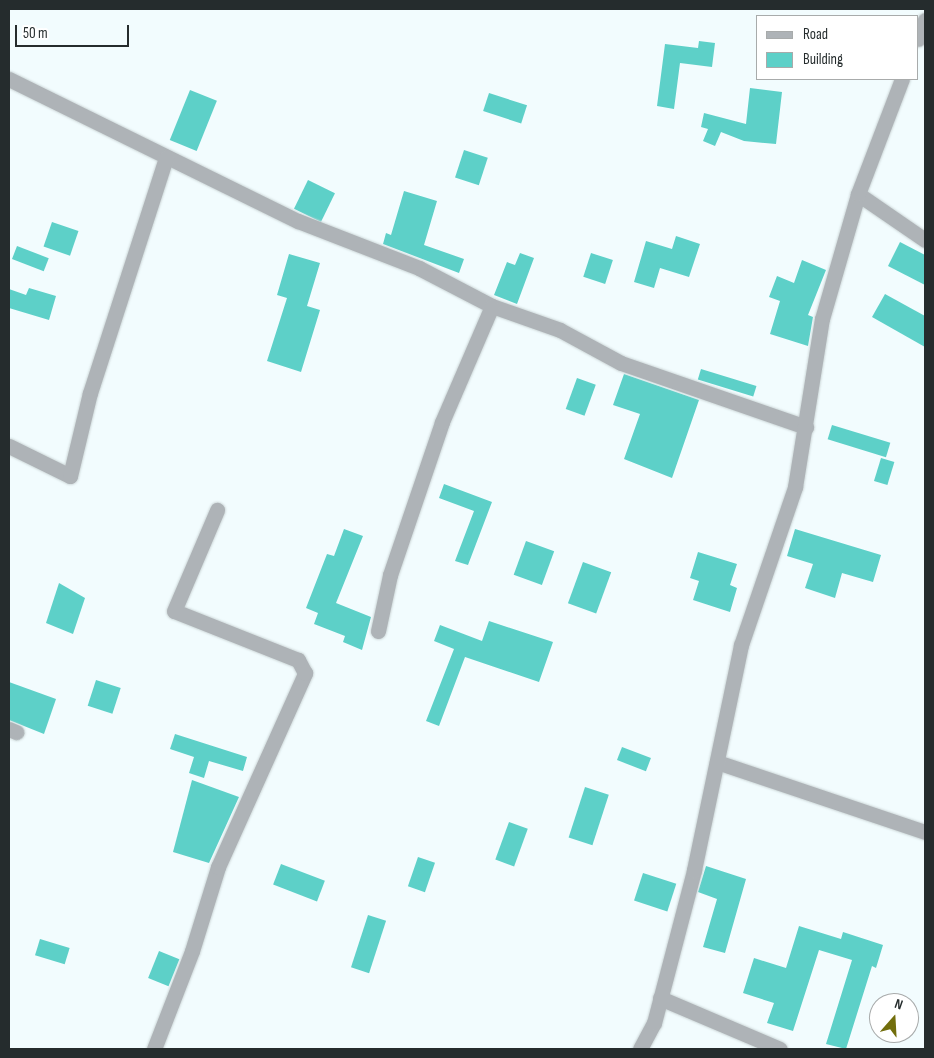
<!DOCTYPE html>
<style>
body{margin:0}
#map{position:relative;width:934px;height:1058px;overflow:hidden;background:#f2fcfe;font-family:"Sofia Sans Condensed",sans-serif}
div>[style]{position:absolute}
.building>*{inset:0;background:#5dd0c8;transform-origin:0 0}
.roads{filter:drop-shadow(0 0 1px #cdd7d8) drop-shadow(0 0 1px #cdd7d8)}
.minor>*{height:15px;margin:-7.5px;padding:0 7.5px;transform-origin:7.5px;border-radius:7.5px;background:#aeb3b7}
span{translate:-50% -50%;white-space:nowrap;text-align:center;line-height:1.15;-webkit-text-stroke:4px #fff;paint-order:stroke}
.frame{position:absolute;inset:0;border:10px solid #252c2d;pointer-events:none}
.legend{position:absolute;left:756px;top:15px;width:162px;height:65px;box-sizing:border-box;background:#fff;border:1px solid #a8abab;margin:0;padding:6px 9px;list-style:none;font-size:15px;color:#252c2d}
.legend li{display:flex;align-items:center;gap:10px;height:25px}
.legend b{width:25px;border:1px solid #a8abab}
.north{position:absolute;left:869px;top:993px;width:50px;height:50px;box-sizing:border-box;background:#fff;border:1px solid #a8abab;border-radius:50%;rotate:19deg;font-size:14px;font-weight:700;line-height:20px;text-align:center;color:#252c2d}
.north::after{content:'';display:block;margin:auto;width:18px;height:22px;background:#726e0c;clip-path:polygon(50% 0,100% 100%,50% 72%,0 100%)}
.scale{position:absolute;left:15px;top:25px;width:114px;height:22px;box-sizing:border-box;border:2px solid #252c2d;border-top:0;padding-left:6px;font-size:15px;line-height:18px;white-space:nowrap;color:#252c2d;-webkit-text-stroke:4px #fff;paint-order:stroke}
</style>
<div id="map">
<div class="building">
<div style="clip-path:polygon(699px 41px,715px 43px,712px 67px,680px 63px,674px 109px,657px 106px,665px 44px,698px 48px)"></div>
<div style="clip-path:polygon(750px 88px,782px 92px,776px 144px,744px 141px,721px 132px,715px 146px,703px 141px,708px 129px,701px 127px,704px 113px,746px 124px)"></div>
<div style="left:190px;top:90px;width:29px;height:54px;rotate:22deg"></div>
<div style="left:489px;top:93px;width:40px;height:19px;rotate:18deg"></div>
<div style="left:464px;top:150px;width:25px;height:29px;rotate:18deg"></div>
<div style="left:308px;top:180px;width:30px;height:32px;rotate:26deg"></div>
<div style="clip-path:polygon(404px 191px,437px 201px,424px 245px,464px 259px,459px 273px,383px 244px,386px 233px,391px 235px)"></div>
<div style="left:52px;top:222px;width:28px;height:26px;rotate:19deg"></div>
<div style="clip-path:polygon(676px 236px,700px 244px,689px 277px,660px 268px,654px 288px,634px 282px,646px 241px,672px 249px)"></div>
<div style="clip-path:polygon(900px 242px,925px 255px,925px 285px,888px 266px)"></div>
<div style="left:17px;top:246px;width:34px;height:14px;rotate:21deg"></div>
<div style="clip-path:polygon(520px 253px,534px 258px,517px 304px,494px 295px,507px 262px,515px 265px)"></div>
<div style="left:591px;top:253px;width:23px;height:25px;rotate:18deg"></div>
<div style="clip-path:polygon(289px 254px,320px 263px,307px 306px,320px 310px,301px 372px,267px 361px,287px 298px,277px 295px)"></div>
<div style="clip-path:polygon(802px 260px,826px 270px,808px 315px,813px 317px,808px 346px,770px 334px,780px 301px,769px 297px,777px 276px,794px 283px)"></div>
<div style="clip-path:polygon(29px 288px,56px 296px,49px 320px,9px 308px,9px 289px,26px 295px)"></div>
<div style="clip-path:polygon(885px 294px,925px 316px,925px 347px,872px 317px)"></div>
<div style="left:701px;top:369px;width:58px;height:11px;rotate:17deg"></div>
<div style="clip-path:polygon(624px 374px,699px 400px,672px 478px,624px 459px,640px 414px,613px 405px)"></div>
<div style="left:577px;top:378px;width:20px;height:33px;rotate:20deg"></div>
<div style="left:832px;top:425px;width:61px;height:15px;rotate:17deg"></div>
<div style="left:881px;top:458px;width:14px;height:24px;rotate:17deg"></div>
<div style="clip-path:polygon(444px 484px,492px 502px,468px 565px,455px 561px,474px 511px,439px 498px)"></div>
<div style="clip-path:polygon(344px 529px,363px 536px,336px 603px,371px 617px,362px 650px,343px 642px,345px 636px,314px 624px,318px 613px,306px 608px,327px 554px,334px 556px)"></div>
<div style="clip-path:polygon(795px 529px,881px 555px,873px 582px,842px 573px,835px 598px,805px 588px,813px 564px,787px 556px)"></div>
<div style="left:526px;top:541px;width:30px;height:36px;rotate:20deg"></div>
<div style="clip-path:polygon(698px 552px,737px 564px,730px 585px,737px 588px,730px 612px,693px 600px,699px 581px,690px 578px)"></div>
<div style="left:583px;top:562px;width:30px;height:44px;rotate:20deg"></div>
<div style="clip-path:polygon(59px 583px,85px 598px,73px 634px,46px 623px)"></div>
<div style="clip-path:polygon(489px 621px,553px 642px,539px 682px,465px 657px,439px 726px,426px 721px,454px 649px,434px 641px,440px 625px,482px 641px)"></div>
<div style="left:96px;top:680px;width:26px;height:27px;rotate:18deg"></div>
<div style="clip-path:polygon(9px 682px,56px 699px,44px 734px,9px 720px)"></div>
<div style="clip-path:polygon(175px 734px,247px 757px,243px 771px,209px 761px,204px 778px,189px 773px,194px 757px,170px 749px)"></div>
<div style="left:622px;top:747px;width:31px;height:14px;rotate:21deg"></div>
<div style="clip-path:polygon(192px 780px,239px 797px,209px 863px,173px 852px)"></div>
<div style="left:585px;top:787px;width:25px;height:53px;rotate:18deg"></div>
<div style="left:509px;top:822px;width:20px;height:40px;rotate:20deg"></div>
<div style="left:418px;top:857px;width:18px;height:31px;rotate:19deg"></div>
<div style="left:281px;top:864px;width:47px;height:22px;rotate:21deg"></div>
<div style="clip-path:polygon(706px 866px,746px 879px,725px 953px,703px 947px,717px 899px,698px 892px)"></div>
<div style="left:643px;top:873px;width:35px;height:29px;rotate:18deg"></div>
<div style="left:368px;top:915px;width:19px;height:55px;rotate:18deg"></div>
<div style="clip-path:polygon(799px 926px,841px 939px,843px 932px,883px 945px,876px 968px,872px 966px,846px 1049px,826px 1044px,852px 960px,819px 950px,793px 1031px,767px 1023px,774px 1003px,743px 993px,754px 958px,786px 968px)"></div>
<div style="left:40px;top:939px;width:31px;height:17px;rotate:17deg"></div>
<div style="left:159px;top:951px;width:22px;height:29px;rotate:22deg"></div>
</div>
<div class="roads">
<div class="minor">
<div style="left:918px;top:39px;width:20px;rotate:-70deg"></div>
<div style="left:9px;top:79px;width:322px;rotate:26.2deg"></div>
<div style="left:298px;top:221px;width:130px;rotate:21.2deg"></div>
<div style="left:419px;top:268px;width:82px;rotate:27.5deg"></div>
<div style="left:492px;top:306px;width:72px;rotate:19.4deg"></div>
<div style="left:560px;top:330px;width:69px;rotate:28.4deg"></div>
<div style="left:621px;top:363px;width:196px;rotate:19.1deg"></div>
<div style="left:858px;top:194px;width:81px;rotate:34.5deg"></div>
<div style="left:9px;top:446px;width:68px;rotate:26.2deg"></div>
<div style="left:70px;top:476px;width:85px;rotate:-76.5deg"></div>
<div style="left:90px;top:393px;width:248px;rotate:-72.1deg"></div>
<div style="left:378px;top:631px;width:57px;rotate:-77.9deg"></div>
<div style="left:390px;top:575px;width:162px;rotate:-71.2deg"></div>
<div style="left:442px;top:422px;width:126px;rotate:-66.7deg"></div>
<div style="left:9px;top:729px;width:8px;rotate:23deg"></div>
<div style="left:717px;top:762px;width:219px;rotate:18.6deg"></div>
<div style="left:660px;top:998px;width:130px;rotate:23deg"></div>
<div style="left:154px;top:1049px;width:105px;rotate:-68.8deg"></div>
<div style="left:192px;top:951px;width:88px;rotate:-72.8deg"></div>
<div style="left:218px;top:867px;width:213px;rotate:-65.8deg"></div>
<div style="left:305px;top:673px;width:15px;rotate:-118deg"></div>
<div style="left:298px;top:660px;width:133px;rotate:-158.4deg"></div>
<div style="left:174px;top:611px;width:110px;rotate:-66.9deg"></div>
<div style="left:640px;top:1049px;width:30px;rotate:-62deg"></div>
<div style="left:654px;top:1023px;width:158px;rotate:-75.3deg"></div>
<div style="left:694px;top:870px;width:230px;rotate:-78.2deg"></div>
<div style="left:741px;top:645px;width:167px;rotate:-71.1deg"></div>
<div style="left:795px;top:487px;width:170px;rotate:-80.9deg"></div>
<div style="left:822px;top:319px;width:130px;rotate:-73.9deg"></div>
<div style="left:858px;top:194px;width:123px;rotate:-69.1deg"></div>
</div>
</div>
<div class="frame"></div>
<ul class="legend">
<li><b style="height:6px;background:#aeb3b7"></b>Road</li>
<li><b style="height:14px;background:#5dd0c8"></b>Building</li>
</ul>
<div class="north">N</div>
<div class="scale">50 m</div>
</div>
